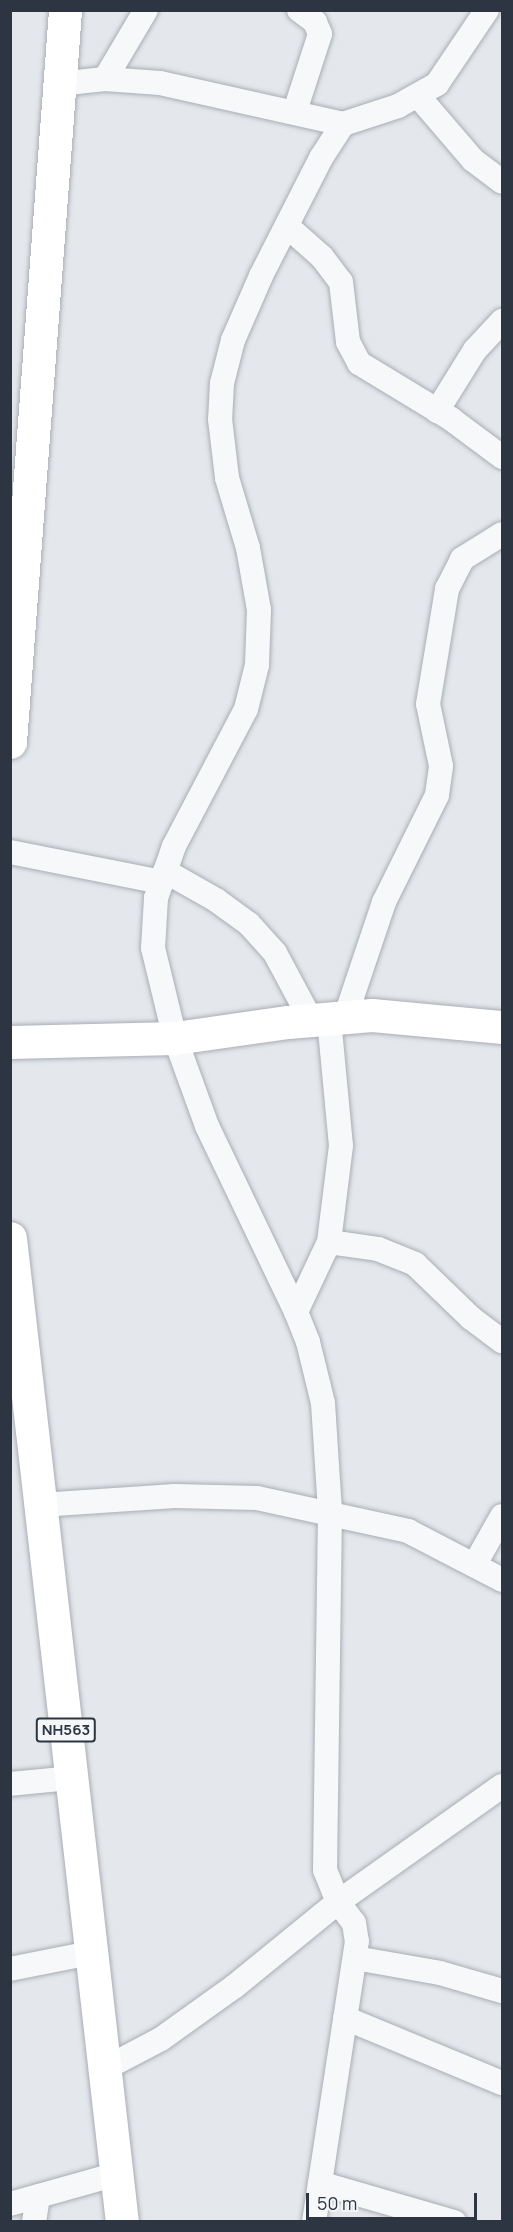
<!DOCTYPE html>
<style>
body{margin:0}
#map{position:relative;width:513px;height:2232px;overflow:hidden;background:#e4e7eb;font-family:Manrope,sans-serif}
div>[style]{position:absolute}
.roads{filter:drop-shadow(0 0 2px #a9aeb5) drop-shadow(0 0 2px #a9aeb5)}
.street>*{height:24px;margin:-12px;padding:0 12px;transform-origin:12px;border-radius:12px;background:#f7f8f9}
.secondary>*{height:33px;margin:-16.5px;padding:0 16.5px;transform-origin:16.5px;border-radius:16.5px;background:#fff}
.highway>*{height:33px;margin:-16.5px;padding:0 16.5px;transform-origin:16.5px;border-radius:16.5px;background:#fff}
span{translate:-50% -50%;white-space:nowrap;text-align:center;line-height:1.15;-webkit-text-stroke:6px #f4f6f8;paint-order:stroke}
.shield-label span{padding:2px 4px;background:#f4f6f8;border:2px solid;border-radius:4px;-webkit-text-stroke-width:0}
.shield-label{font-size:15px;color:#2d3542;font-weight:700}
.frame{position:absolute;inset:0;border:12px solid #2d3542;pointer-events:none}
.scale{position:absolute;left:306px;top:2193px;width:171px;height:27px;box-sizing:border-box;border:3px solid #2d3542;border-top:0;padding-left:8px;font-size:18px;line-height:21px;white-space:nowrap;color:#2d3542;-webkit-text-stroke:4px #f4f6f8;paint-order:stroke}
</style>
<div id="map">
<div class="roads">
<div class="street">
<div style="left:105px;top:79px;width:80px;rotate:-59.3deg"></div>
<div style="left:59px;top:84px;width:46px;rotate:-6.2deg"></div>
<div style="left:105px;top:79px;width:55px;rotate:4.2deg"></div>
<div style="left:160px;top:83px;width:188px;rotate:12.6deg"></div>
<div style="left:343px;top:124px;width:40px;rotate:122.9deg"></div>
<div style="left:321px;top:158px;width:132px;rotate:117deg"></div>
<div style="left:261px;top:276px;width:70px;rotate:113.6deg"></div>
<div style="left:233px;top:340px;width:44px;rotate:104.3deg"></div>
<div style="left:222px;top:383px;width:36px;rotate:93deg"></div>
<div style="left:220px;top:419px;width:59px;rotate:83.2deg"></div>
<div style="left:227px;top:478px;width:73px;rotate:73.3deg"></div>
<div style="left:248px;top:548px;width:63px;rotate:79.9deg"></div>
<div style="left:259px;top:610px;width:55px;rotate:92.1deg"></div>
<div style="left:257px;top:665px;width:45px;rotate:104deg"></div>
<div style="left:246px;top:709px;width:155px;rotate:117.7deg"></div>
<div style="left:174px;top:846px;width:55px;rotate:109.1deg"></div>
<div style="left:156px;top:898px;width:50px;rotate:93.4deg"></div>
<div style="left:153px;top:948px;width:93px;rotate:76.3deg"></div>
<div style="left:175px;top:1038px;width:94px;rotate:70deg"></div>
<div style="left:207px;top:1126px;width:206px;rotate:64.4deg"></div>
<div style="left:296px;top:1312px;width:32px;rotate:68deg"></div>
<div style="left:308px;top:1342px;width:63px;rotate:76.2deg"></div>
<div style="left:323px;top:1403px;width:109px;rotate:86.3deg"></div>
<div style="left:330px;top:1512px;width:358px;rotate:90.8deg"></div>
<div style="left:325px;top:1870px;width:35px;rotate:68deg"></div>
<div style="left:338px;top:1902px;width:26px;rotate:53deg"></div>
<div style="left:354px;top:1923px;width:18px;rotate:81deg"></div>
<div style="left:357px;top:1941px;width:284px;rotate:98.7deg"></div>
<div style="left:419px;top:97px;width:83px;rotate:49.4deg"></div>
<div style="left:473px;top:160px;width:36px;rotate:37deg"></div>
<div style="left:295px;top:111px;width:81px;rotate:-72deg"></div>
<div style="left:320px;top:34px;width:13px;rotate:-113deg"></div>
<div style="left:315px;top:22px;width:20px;rotate:-143deg"></div>
<div style="left:343px;top:124px;width:58px;rotate:-18.1deg"></div>
<div style="left:398px;top:106px;width:45px;rotate:-29.4deg"></div>
<div style="left:437px;top:84px;width:89px;rotate:-56deg"></div>
<div style="left:287px;top:226px;width:47px;rotate:41.5deg"></div>
<div style="left:322px;top:257px;width:31px;rotate:53deg"></div>
<div style="left:341px;top:282px;width:60px;rotate:83.3deg"></div>
<div style="left:348px;top:342px;width:24px;rotate:62deg"></div>
<div style="left:359px;top:363px;width:108px;rotate:31.3deg"></div>
<div style="left:451px;top:419px;width:64px;rotate:36.7deg"></div>
<div style="left:437px;top:411px;width:72px;rotate:-58.1deg"></div>
<div style="left:475px;top:350px;width:40px;rotate:-47deg"></div>
<div style="left:10px;top:852px;width:155px;rotate:11.2deg"></div>
<div style="left:165px;top:871px;width:59px;rotate:29.6deg"></div>
<div style="left:216px;top:900px;width:41px;rotate:36deg"></div>
<div style="left:249px;top:924px;width:39px;rotate:48deg"></div>
<div style="left:275px;top:953px;width:76px;rotate:61.8deg"></div>
<div style="left:345px;top:1018px;width:122px;rotate:-71.4deg"></div>
<div style="left:384px;top:902px;width:119px;rotate:-63.6deg"></div>
<div style="left:437px;top:795px;width:29px;rotate:-82deg"></div>
<div style="left:441px;top:766px;width:63px;rotate:-101.8deg"></div>
<div style="left:428px;top:704px;width:117px;rotate:-80.6deg"></div>
<div style="left:447px;top:589px;width:34px;rotate:-63deg"></div>
<div style="left:462px;top:559px;width:47px;rotate:-32deg"></div>
<div style="left:329px;top:1242px;width:49px;rotate:8.1deg"></div>
<div style="left:378px;top:1249px;width:40px;rotate:22deg"></div>
<div style="left:415px;top:1264px;width:78px;rotate:44deg"></div>
<div style="left:471px;top:1318px;width:39px;rotate:37deg"></div>
<div style="left:296px;top:1312px;width:77px;rotate:-64.8deg"></div>
<div style="left:329px;top:1242px;width:97px;rotate:-82.9deg"></div>
<div style="left:341px;top:1146px;width:129px;rotate:-95.4deg"></div>
<div style="left:40px;top:1505px;width:135px;rotate:-3.8deg"></div>
<div style="left:175px;top:1496px;width:82px;rotate:1.4deg"></div>
<div style="left:257px;top:1498px;width:155px;rotate:12.3deg"></div>
<div style="left:408px;top:1531px;width:106px;rotate:27.5deg"></div>
<div style="left:475px;top:1564px;width:55px;rotate:-60.6deg"></div>
<div style="left:10px;top:1784px;width:61px;rotate:-5.6deg"></div>
<div style="left:355px;top:1958px;width:86px;rotate:10deg"></div>
<div style="left:440px;top:1973px;width:65px;rotate:16.2deg"></div>
<div style="left:10px;top:1969px;width:83px;rotate:-11.2deg"></div>
<div style="left:345px;top:2018px;width:170px;rotate:22.5deg"></div>
<div style="left:104px;top:2069px;width:64px;rotate:-27.8deg"></div>
<div style="left:161px;top:2039px;width:91px;rotate:-35.6deg"></div>
<div style="left:235px;top:1986px;width:133px;rotate:-39.2deg"></div>
<div style="left:338px;top:1902px;width:201px;rotate:-35.3deg"></div>
<div style="left:320px;top:2183px;width:140px;rotate:16.2deg"></div>
<div style="left:10px;top:2204px;width:111px;rotate:-15.7deg"></div>
<div style="left:34px;top:2222px;width:26px;rotate:-81deg"></div>
</div>
<div class="secondary">
<div style="left:10px;top:1042px;width:165px;rotate:-1.4deg"></div>
<div style="left:175px;top:1038px;width:114px;rotate:-8.1deg"></div>
<div style="left:288px;top:1022px;width:84px;rotate:-4.8deg"></div>
<div style="left:372px;top:1015px;width:131px;rotate:5.3deg"></div>
</div>
<div class="highway">
<div style="left:10px;top:742px;width:734px;rotate:-85.7deg"></div>
<div style="left:10px;top:1238px;width:990px;rotate:83.51deg"></div>
</div>
</div>
<div class="shield-label">
<span style="left:66px;top:1730px">NH563</span>
</div>
<div class="frame"></div>
<div class="scale">50 m</div>
</div>
